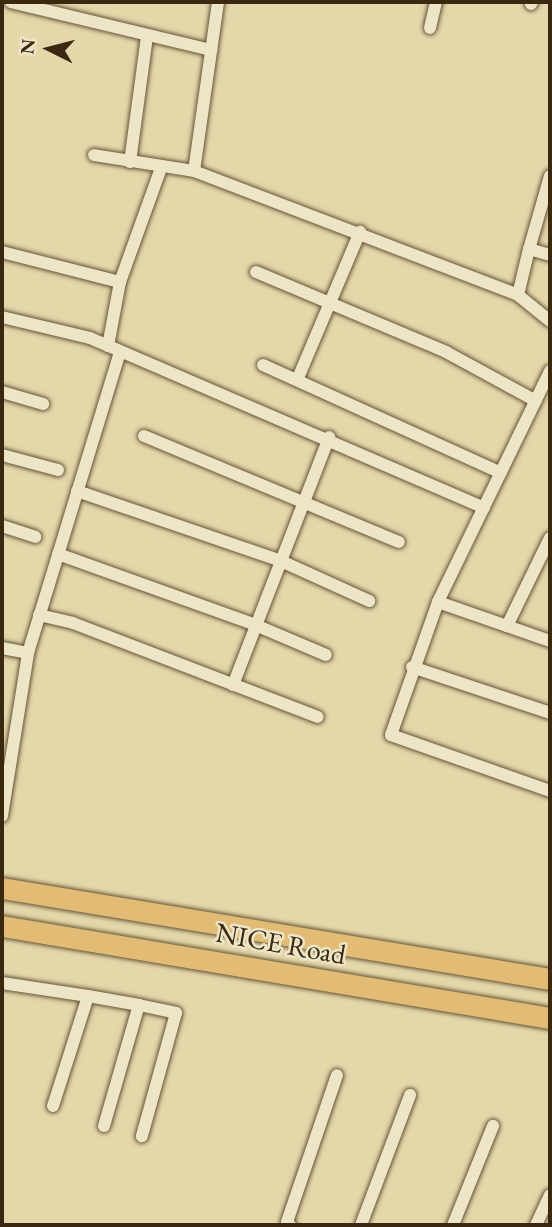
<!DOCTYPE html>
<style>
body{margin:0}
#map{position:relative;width:552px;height:1227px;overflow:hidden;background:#e4d7a9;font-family:"EB Garamond",serif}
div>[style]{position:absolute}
.roads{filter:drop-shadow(0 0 2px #655437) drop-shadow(0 0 2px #655437)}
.street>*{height:12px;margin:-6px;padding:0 6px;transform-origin:6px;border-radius:6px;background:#ede5c7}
.highway>*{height:21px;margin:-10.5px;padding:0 10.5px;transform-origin:10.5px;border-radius:10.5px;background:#e2bc74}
span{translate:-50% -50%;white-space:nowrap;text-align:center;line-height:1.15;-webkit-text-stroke:5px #ede5c7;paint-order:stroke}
.street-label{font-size:28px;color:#3b2811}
.frame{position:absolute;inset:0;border:4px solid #3b2811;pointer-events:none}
.north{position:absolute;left:14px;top:14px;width:70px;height:70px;-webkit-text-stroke:5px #ede5c7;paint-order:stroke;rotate:276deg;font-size:19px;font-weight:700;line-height:28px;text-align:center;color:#3b2811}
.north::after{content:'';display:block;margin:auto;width:24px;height:32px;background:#3b2811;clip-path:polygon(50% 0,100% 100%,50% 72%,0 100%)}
</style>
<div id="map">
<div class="roads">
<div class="street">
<div style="left:11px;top:2px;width:206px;rotate:13.5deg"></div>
<div style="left:531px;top:4px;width:2px;rotate:-63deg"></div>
<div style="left:430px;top:28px;width:27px;rotate:-77deg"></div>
<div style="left:94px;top:155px;width:101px;rotate:9.1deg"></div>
<div style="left:194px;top:171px;width:171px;rotate:-81.9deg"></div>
<div style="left:130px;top:162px;width:126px;rotate:-82.3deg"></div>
<div style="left:194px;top:171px;width:347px;rotate:20.9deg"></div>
<div style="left:518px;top:295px;width:41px;rotate:39.1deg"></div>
<div style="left:550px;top:176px;width:76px;rotate:106deg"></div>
<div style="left:529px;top:249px;width:22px;rotate:16deg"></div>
<div style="left:2px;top:252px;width:122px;rotate:14.3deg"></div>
<div style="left:256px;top:272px;width:206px;rotate:22.8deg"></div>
<div style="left:446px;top:352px;width:102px;rotate:28.6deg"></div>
<div style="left:518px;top:295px;width:47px;rotate:-76.6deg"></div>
<div style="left:2px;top:317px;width:90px;rotate:13.4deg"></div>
<div style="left:90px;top:338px;width:429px;rotate:23.3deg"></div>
<div style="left:108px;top:346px;width:65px;rotate:-79.4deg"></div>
<div style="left:120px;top:282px;width:121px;rotate:-70.2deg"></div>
<div style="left:263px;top:365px;width:261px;rotate:24.4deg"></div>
<div style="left:550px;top:371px;width:257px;rotate:115.9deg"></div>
<div style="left:438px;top:602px;width:141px;rotate:109.5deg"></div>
<div style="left:391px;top:735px;width:169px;rotate:19.4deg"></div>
<div style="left:298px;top:378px;width:159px;rotate:-67deg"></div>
<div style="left:2px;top:392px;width:43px;rotate:16.3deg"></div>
<div style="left:144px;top:436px;width:276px;rotate:22.6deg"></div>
<div style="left:2px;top:455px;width:58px;rotate:15deg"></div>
<div style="left:77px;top:491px;width:216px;rotate:18.9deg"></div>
<div style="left:281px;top:561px;width:97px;rotate:24.4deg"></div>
<div style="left:2px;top:526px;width:35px;rotate:18deg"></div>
<div style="left:58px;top:554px;width:207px;rotate:19.7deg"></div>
<div style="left:253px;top:624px;width:79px;rotate:23deg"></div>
<div style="left:438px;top:602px;width:119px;rotate:19.2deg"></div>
<div style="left:39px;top:615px;width:35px;rotate:13deg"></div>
<div style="left:73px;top:623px;width:262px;rotate:21deg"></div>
<div style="left:507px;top:626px;width:98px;rotate:-64deg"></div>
<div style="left:2px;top:648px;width:26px;rotate:11deg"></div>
<div style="left:412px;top:667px;width:145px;rotate:18.4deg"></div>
<div style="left:233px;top:685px;width:266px;rotate:-68.8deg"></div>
<div style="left:2px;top:816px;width:165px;rotate:-80.9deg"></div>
<div style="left:28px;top:653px;width:315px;rotate:-73deg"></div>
<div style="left:2px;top:983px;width:87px;rotate:8.6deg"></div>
<div style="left:53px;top:1106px;width:115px;rotate:-72.3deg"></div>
<div style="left:88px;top:996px;width:52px;rotate:10deg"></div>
<div style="left:104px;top:1126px;width:126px;rotate:-73.9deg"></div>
<div style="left:139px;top:1005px;width:38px;rotate:12deg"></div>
<div style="left:176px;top:1013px;width:128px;rotate:105.5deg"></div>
<div style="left:290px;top:1225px;width:4px;rotate:-135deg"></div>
<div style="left:287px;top:1222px;width:155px;rotate:-71.2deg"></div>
<div style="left:361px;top:1225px;width:139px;rotate:-69.3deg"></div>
<div style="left:453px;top:1225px;width:107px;rotate:-68deg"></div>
<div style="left:536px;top:1225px;width:33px;rotate:-65deg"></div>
</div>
<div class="highway">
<div style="left:2px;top:888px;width:556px;rotate:9.43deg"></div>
<div style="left:2px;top:926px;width:556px;rotate:9.53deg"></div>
</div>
</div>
<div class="street-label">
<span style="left:281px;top:943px;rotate:10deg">NICE Road</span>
</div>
<div class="frame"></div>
<div class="north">N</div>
</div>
